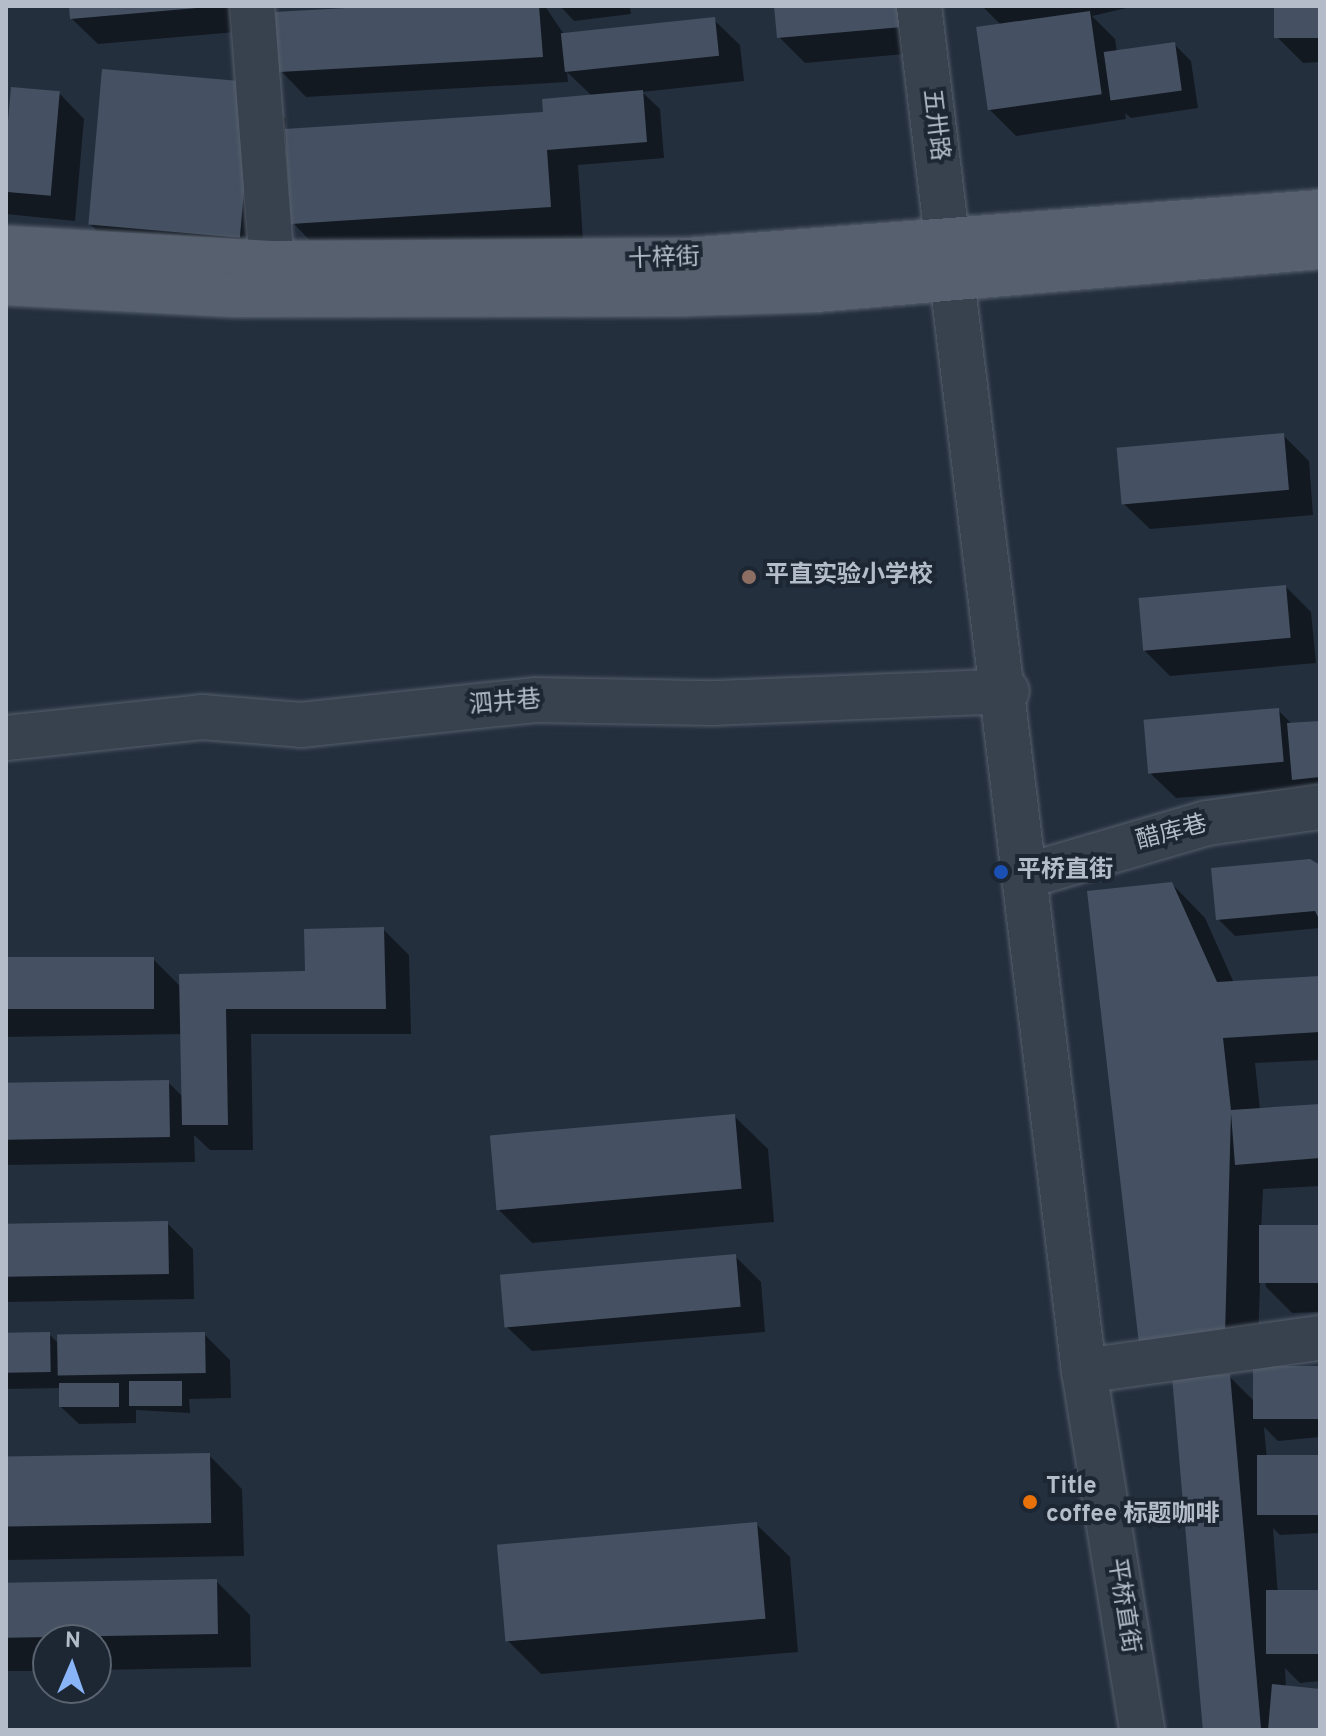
<!DOCTYPE html>
<meta charset="utf-8">
<style>
body{margin:0}
#map{position:relative;width:1326px;height:1736px;overflow:hidden;background:#242f3e;font-family:Overpass,"Noto Sans SC",sans-serif}
div>[style]{position:absolute}
.shadow>*{inset:0;background:#0007}
.building>*{inset:0;background:#455162;transform-origin:0 0}
.roads{filter:drop-shadow(0 0 2px #565f6c) drop-shadow(0 0 2px #565f6c)}
.minor>*{height:44px;margin:-22px;padding:0 22px;transform-origin:22px;border-radius:22px;background:#38414e}
.major>*{height:44px;margin:-22px;padding:0 22px;transform-origin:22px;border-radius:22px;background:#56606e}
.dots>*{width:22px;height:22px;translate:-50% -50%;box-sizing:border-box;border:4px solid #1d2633;border-radius:50%}
span{translate:-50% -50%;white-space:nowrap;text-align:center;line-height:1.15;-webkit-text-stroke:8px #1d2633;paint-order:stroke}
.street-label{font-size:24px;color:#b4bcc9}
.poi-label{font-size:24px;color:#b4bcc9;font-weight:700}
.left{translate:0 -50%;text-align:left}
.frame{position:absolute;inset:0;border:8px solid #b4bcc9;pointer-events:none}
.north{position:absolute;left:32px;top:1624px;width:80px;height:80px;box-sizing:border-box;background:#1d2633;border:2px solid #59626f;border-radius:50%;rotate:2deg;font-size:22px;font-weight:700;line-height:32px;text-align:center;color:#b4bcc9}
.north::after{content:'';display:block;margin:auto;width:28px;height:36px;background:#8ab4f8;clip-path:polygon(50% 0,100% 100%,50% 72%,0 100%)}
</style>
<div id="map">
<div class="shadow">
<div style="clip-path:polygon(71px 6px,258px 6px,260px 30px,98px 44px,72px 19px)"></div>
<div style="clip-path:polygon(417px 6px,545px 6px,565px 36px,714px 20px,740px 45px,744px 81px,642px 92px,660px 109px,664px 158px,578px 165px,583px 240px,326px 257px,293px 223px,287px 131px,271px 271px,123px 257px,89px 223px,252px 85px,286px 119px,285px 131px,546px 114px,592px 96px,567px 72px,568px 82px,306px 97px,281px 71px)"></div>
<div style="clip-path:polygon(560px 6px,630px 6px,631px 14px,574px 21px)"></div>
<div style="clip-path:polygon(776px 6px,923px 6px,927px 52px,805px 63px,779px 37px)"></div>
<div style="clip-path:polygon(982px 6px,1135px 6px,1092px 16px,1115px 39px,1117px 52px,1174px 44px,1191px 61px,1198px 108px,1131px 118px,1125px 113px,1126px 119px,1016px 136px,990px 110px,1002px 26px)"></div>
<div style="clip-path:polygon(1276px 6px,1320px 6px,1320px 62px,1303px 63px,1277px 37px)"></div>
<div style="clip-path:polygon(13px 89px,59px 93px,84px 119px,75px 221px,6px 214px)"></div>
<div style="clip-path:polygon(1283px 435px,1309px 461px,1313px 515px,1150px 529px,1124px 504px)"></div>
<div style="clip-path:polygon(1286px 587px,1311px 612px,1316px 663px,1170px 676px,1144px 650px)"></div>
<div style="clip-path:polygon(1278px 710px,1293px 725px,1320px 723px,1320px 805px,1302px 788px,1176px 798px,1150px 773px)"></div>
<div style="clip-path:polygon(1320px 867px,1320px 928px,1235px 936px,1218px 919px)"></div>
<div style="clip-path:polygon(1172px 884px,1205px 918px,1234px 983px,1320px 977px,1320px 1060px,1255px 1063px,1260px 1110px,1320px 1105px,1320px 1186px,1263px 1189px,1261px 1232px,1320px 1227px,1320px 1312px,1292px 1313px,1266px 1287px,1261px 1258px,1257px 1368px,1174px 1377px)"></div>
<div style="clip-path:polygon(383px 929px,409px 955px,411px 1034px,251px 1034px,253px 1150px,210px 1150px,194px 1135px,195px 1162px,6px 1165px,6px 1085px,168px 1082px,183px 1097px,182px 1034px,6px 1037px,6px 962px,153px 959px,182px 988px,307px 973px)"></div>
<div style="clip-path:polygon(734px 1116px,768px 1149px,774px 1222px,532px 1243px,498px 1209px)"></div>
<div style="clip-path:polygon(167px 1223px,193px 1249px,194px 1299px,6px 1302px,6px 1226px)"></div>
<div style="clip-path:polygon(735px 1256px,761px 1282px,765px 1332px,532px 1351px,506px 1326px)"></div>
<div style="clip-path:polygon(49px 1334px,60px 1345px,204px 1334px,230px 1360px,231px 1398px,189px 1399px,190px 1413px,136px 1410px,136px 1423px,79px 1424px,61px 1407px,61px 1388px,6px 1389px,6px 1335px)"></div>
<div style="clip-path:polygon(1320px 1368px,1320px 1437px,1278px 1441px,1264px 1427px,1267px 1460px,1320px 1457px,1320px 1533px,1280px 1535px,1273px 1528px,1278px 1596px,1320px 1592px,1320px 1681px,1300px 1683px,1285px 1668px,1286px 1688px,1320px 1691px,1320px 1730px,1205px 1730px,1229px 1376px,1259px 1406px)"></div>
<div style="clip-path:polygon(209px 1455px,242px 1489px,244px 1556px,6px 1560px,6px 1459px)"></div>
<div style="clip-path:polygon(756px 1524px,790px 1557px,798px 1652px,541px 1674px,508px 1641px)"></div>
<div style="clip-path:polygon(216px 1581px,250px 1615px,251px 1667px,96px 1670px,96px 1640px,48px 1640px,48px 1671px,6px 1671px,6px 1585px)"></div>
</div>
<div class="building">
<div style="clip-path:polygon(69px 6px,197px 6px,197px 8px,70px 19px)"></div>
<div style="clip-path:polygon(382px 6px,539px 6px,543px 57px,279px 72px,275px 12px)"></div>
<div style="clip-path:polygon(774px 6px,901px 6px,902px 27px,777px 38px)"></div>
<div style="left:1274px;top:6px;width:46px;height:32px"></div>
<div style="left:1090px;top:11px;width:84px;height:115px;rotate:82deg"></div>
<div style="left:715px;top:17px;width:39px;height:155px;rotate:84deg"></div>
<div style="left:1175px;top:42px;width:49px;height:72px;rotate:82deg"></div>
<div style="left:102px;top:69px;width:152px;height:156px;rotate:5deg"></div>
<div style="left:11px;top:87px;width:49px;height:105px;rotate:5deg"></div>
<div style="clip-path:polygon(643px 90px,647px 142px,547px 150px,551px 207px,291px 224px,285px 129px,543px 112px,542px 99px)"></div>
<div style="left:1284px;top:433px;width:57px;height:168px;rotate:85deg"></div>
<div style="left:1286px;top:585px;width:53px;height:148px;rotate:85deg"></div>
<div style="left:1279px;top:708px;width:54px;height:136px;rotate:85deg"></div>
<div style="clip-path:polygon(1320px 721px,1320px 777px,1292px 780px,1287px 723px)"></div>
<div style="clip-path:polygon(1310px 859px,1320px 865px,1320px 921px,1315px 911px,1216px 920px,1211px 868px)"></div>
<div style="clip-path:polygon(1172px 882px,1217px 982px,1320px 976px,1320px 1032px,1223px 1038px,1231px 1110px,1320px 1104px,1320px 1158px,1235px 1165px,1231px 1113px,1225px 1335px,1139px 1344px,1087px 891px)"></div>
<div style="clip-path:polygon(384px 927px,386px 1009px,226px 1009px,228px 1125px,182px 1125px,179px 974px,305px 971px,304px 929px)"></div>
<div style="left:154px;top:957px;width:52px;height:148px;rotate:90deg"></div>
<div style="left:169px;top:1080px;width:57px;height:163px;rotate:89deg"></div>
<div style="left:735px;top:1114px;width:75px;height:246px;rotate:85deg"></div>
<div style="left:168px;top:1221px;width:53px;height:162px;rotate:89deg"></div>
<div style="left:1320px;top:1225px;width:58px;height:61px;rotate:90deg"></div>
<div style="left:736px;top:1254px;width:53px;height:237px;rotate:85deg"></div>
<div style="left:50px;top:1332px;width:40px;height:44px;rotate:89deg"></div>
<div style="left:205px;top:1332px;width:41px;height:148px;rotate:89deg"></div>
<div style="left:1320px;top:1366px;width:53px;height:67px;rotate:90deg"></div>
<div style="left:1230px;top:1374px;width:357px;height:58px;rotate:85deg"></div>
<div style="left:182px;top:1381px;width:25px;height:53px;rotate:90deg"></div>
<div style="left:119px;top:1383px;width:24px;height:60px;rotate:90deg"></div>
<div style="left:210px;top:1453px;width:70px;height:204px;rotate:89deg"></div>
<div style="left:1320px;top:1455px;width:60px;height:63px;rotate:90deg"></div>
<div style="left:757px;top:1522px;width:97px;height:261px;rotate:85deg"></div>
<div style="left:217px;top:1579px;width:55px;height:211px;rotate:89deg"></div>
<div style="left:1320px;top:1590px;width:64px;height:54px;rotate:90deg"></div>
<div style="clip-path:polygon(1272px 1684px,1320px 1689px,1320px 1730px,1268px 1730px)"></div>
</div>
<div class="roads">
<div class="minor">
<div style="left:252px;top:6px;width:258px;rotate:85.6deg"></div>
<div style="left:919px;top:6px;width:1375px;rotate:83.11deg"></div>
<div style="left:1084px;top:1371px;width:364px;rotate:80.8deg"></div>
<div style="left:6px;top:738px;width:197px;rotate:-6.1deg"></div>
<div style="left:202px;top:717px;width:99px;rotate:4.6deg"></div>
<div style="left:301px;top:725px;width:235px;rotate:-6.1deg"></div>
<div style="left:535px;top:700px;width:179px;rotate:1deg"></div>
<div style="left:714px;top:703px;width:293px;rotate:-2.3deg"></div>
<div style="left:1026px;top:876px;width:189px;rotate:-16.3deg"></div>
<div style="left:1207px;top:823px;width:114px;rotate:-8.1deg"></div>
<div style="left:1084px;top:1371px;width:238px;rotate:-8deg"></div>
</div>
<div class="major">
<div style="left:6px;top:248px;width:266px;rotate:3.2deg"></div>
<div style="left:272px;top:263px;width:414px;rotate:-0.4deg"></div>
<div style="left:686px;top:260px;width:636px;rotate:-4.33deg"></div>
<div style="left:6px;top:283px;width:229px;rotate:3deg"></div>
<div style="left:235px;top:295px;width:451px;rotate:-0.1deg"></div>
<div style="left:686px;top:294px;width:130px;rotate:-1.8deg"></div>
<div style="left:816px;top:290px;width:506px;rotate:-4.88deg"></div>
</div>
</div>
<div class="dots">
<div style="left:749px;top:577px;background:#8d6e63"></div>
<div style="left:1001px;top:872px;background:#1a4fb4"></div>
<div style="left:1030px;top:1502px;background:#e8710a"></div>
</div>
<div class="street-label">
<span style="left:934px;top:125px;rotate:83deg">五卅路</span>
<span style="left:664px;top:260px;rotate:-2deg">十梓街</span>
<span style="left:505px;top:704px;rotate:-5deg">泗井巷</span>
<span style="left:1172px;top:834px;rotate:-15deg">醋库巷</span>
<span style="left:1122px;top:1606px;rotate:81deg">平桥直街</span>
</div>
<div class="poi-label">
<span class="left" style="left:765px;top:577px">平直实验小学校</span>
<span class="left" style="left:1017px;top:872px">平桥直街</span>
<span class="left" style="left:1046px;top:1502px">Title<br>coffee 标题咖啡</span>
</div>
<div class="frame"></div>
<div class="north">N</div>
</div>
